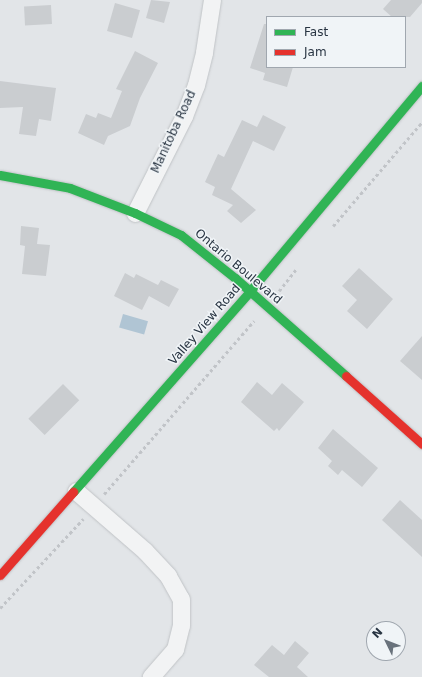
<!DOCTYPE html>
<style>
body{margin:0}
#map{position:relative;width:422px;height:677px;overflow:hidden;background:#e2e5e8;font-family:"DejaVu Sans",sans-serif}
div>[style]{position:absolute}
.water>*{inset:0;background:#b0c5d4;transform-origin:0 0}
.building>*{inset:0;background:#cacdd0;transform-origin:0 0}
.path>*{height:2.5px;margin-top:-1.25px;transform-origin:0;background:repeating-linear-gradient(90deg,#c1c4c8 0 3px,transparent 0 6px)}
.roads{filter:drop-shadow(0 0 1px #c0c3c6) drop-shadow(0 0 1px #c0c3c6)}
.street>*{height:17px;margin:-8.5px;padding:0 8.5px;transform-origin:8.5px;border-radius:8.5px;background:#f2f3f4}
.fast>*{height:9px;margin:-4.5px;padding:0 4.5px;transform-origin:4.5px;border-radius:4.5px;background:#30b455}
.jam>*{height:9px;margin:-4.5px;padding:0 4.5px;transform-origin:4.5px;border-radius:4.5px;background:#e5322d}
span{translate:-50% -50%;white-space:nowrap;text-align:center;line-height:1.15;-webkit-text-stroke:3px #f0f4f7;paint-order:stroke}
.street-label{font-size:12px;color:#283442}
.legend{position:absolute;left:266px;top:16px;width:140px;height:52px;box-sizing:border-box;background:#f0f4f7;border:1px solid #a0a7af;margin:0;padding:5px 7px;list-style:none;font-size:12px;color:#283442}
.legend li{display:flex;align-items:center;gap:8px;height:20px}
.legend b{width:20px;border:1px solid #a0a7af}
.north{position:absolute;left:366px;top:621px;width:40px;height:40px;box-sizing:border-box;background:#f0f4f7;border:1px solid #a0a7af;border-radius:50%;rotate:313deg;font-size:11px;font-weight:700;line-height:16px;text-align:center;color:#283442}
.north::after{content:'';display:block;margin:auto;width:14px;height:18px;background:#69727c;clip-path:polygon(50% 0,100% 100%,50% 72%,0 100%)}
</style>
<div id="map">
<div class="water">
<div style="left:123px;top:314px;width:26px;height:14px;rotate:16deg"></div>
</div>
<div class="building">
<div style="clip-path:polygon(151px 0,170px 2px,164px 23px,146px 18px)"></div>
<div style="clip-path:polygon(391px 0,422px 0,422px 3px,410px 17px,392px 17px,383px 9px)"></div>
<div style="left:115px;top:3px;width:26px;height:29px;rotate:16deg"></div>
<div style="left:51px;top:5px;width:19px;height:27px;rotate:87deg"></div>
<div style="clip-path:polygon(264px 24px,267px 24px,267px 67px,293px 67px,287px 87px,263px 80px,265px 73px,250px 68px)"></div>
<div style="clip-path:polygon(135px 51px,158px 63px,140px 98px,130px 126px,108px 136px,104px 145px,78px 133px,86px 114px,96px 118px,98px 113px,111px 118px,122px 91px,116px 89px)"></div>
<div style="clip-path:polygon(0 81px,56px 88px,51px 121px,39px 119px,36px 136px,19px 134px,23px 107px,0 108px)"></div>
<div style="clip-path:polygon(263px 115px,286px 127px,274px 151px,253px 141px,231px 189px,256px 210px,241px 223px,227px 211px,233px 205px,212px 195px,215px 187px,205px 182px,218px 154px,224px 157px,242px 120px,257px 127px)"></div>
<div style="clip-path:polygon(21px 226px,39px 228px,37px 244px,50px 245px,46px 276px,22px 274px,25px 246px,20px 245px)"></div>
<div style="clip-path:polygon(359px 268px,393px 299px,367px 329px,347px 311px,357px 300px,342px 286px)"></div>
<div style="clip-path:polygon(125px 273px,134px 278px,136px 274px,158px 285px,161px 280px,179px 289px,169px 307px,149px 296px,142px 310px,114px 296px)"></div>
<div style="clip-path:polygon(422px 336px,422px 380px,400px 361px)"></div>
<div style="clip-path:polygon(257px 382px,272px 395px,282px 383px,304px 402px,279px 431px,277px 428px,274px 431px,241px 402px)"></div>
<div style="left:63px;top:384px;width:23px;height:49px;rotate:45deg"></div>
<div style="clip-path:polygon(333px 429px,378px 468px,362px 487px,342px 470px,338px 475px,328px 466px,332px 461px,318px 448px)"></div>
<div style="clip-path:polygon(400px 500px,422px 520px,422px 557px,382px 520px)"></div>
<div style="clip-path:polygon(295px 641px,309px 653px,297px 667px,308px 677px,269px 677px,254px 665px,272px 645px,284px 655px)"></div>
</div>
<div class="path">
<div style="left:333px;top:226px;width:137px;rotate:-49.4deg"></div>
<div style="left:279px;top:291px;width:29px;rotate:-52deg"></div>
<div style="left:104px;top:494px;width:229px;rotate:-49.1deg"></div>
<div style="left:0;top:608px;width:122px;rotate:-47deg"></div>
</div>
<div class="roads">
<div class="street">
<div style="left:135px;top:213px;width:109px;rotate:-63.2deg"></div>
<div style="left:184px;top:116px;width:33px;rotate:-69deg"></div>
<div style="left:196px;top:85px;width:34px;rotate:-76deg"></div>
<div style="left:204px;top:52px;width:53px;rotate:-81.3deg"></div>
<div style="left:76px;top:491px;width:91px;rotate:41deg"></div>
<div style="left:145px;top:551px;width:34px;rotate:47deg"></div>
<div style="left:168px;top:576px;width:26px;rotate:61deg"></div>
<div style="left:181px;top:599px;width:26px;rotate:90deg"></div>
<div style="left:181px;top:625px;width:25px;rotate:104deg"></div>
<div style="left:175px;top:649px;width:37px;rotate:131deg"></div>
</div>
<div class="fast">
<div style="left:0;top:175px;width:71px;rotate:10.5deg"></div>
<div style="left:70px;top:188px;width:70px;rotate:21deg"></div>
<div style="left:135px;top:213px;width:51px;rotate:25.6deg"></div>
<div style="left:181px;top:235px;width:69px;rotate:38.5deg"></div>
<div style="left:235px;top:278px;width:148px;rotate:41.4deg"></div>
<div style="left:73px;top:492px;width:268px;rotate:-48.6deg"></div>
<div style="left:250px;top:291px;width:268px;rotate:-50deg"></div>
</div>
<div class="jam">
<div style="left:346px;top:376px;width:102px;rotate:41.8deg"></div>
<div style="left:0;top:575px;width:111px;rotate:-48.7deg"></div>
</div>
</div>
<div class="street-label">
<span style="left:174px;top:132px;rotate:-65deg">Manitoba Road</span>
<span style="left:238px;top:267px;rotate:40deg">Ontario Boulevard</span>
<span style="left:205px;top:325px;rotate:-49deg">Valley View Road</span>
</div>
<ul class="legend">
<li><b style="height:5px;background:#30b455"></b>Fast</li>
<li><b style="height:5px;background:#e5322d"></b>Jam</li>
</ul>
<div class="north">N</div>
</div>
